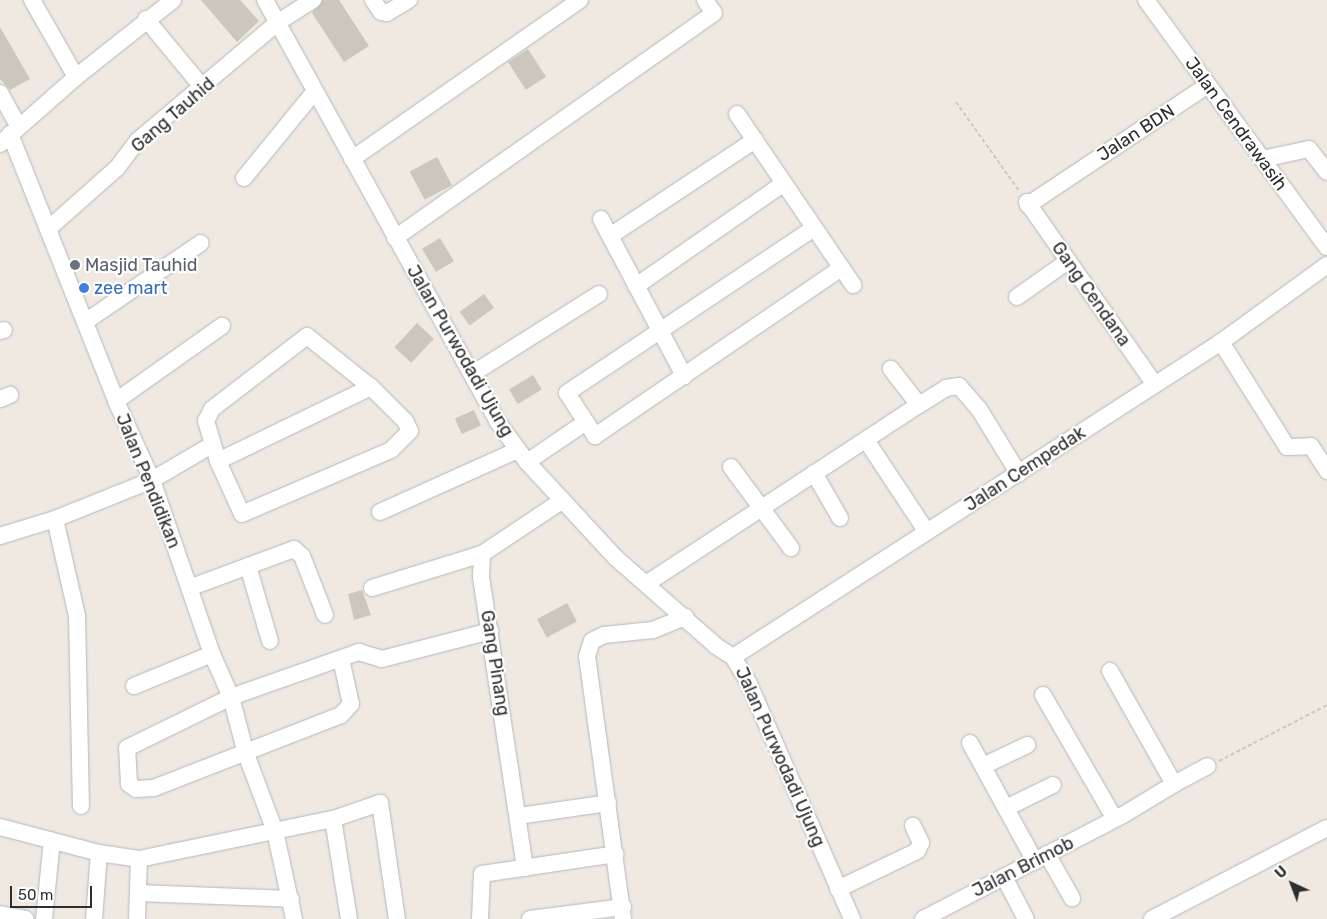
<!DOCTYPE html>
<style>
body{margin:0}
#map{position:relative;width:1327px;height:919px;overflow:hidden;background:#efe9e1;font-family:Rubik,sans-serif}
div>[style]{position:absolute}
.building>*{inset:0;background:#cbc7bf;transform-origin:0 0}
.path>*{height:2px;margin-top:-1px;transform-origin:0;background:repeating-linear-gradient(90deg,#c9c9c9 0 4px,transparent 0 6.5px)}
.roads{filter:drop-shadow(0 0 1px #b4b7c1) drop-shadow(0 0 1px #b4b7c1)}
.minor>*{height:16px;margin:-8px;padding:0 8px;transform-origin:8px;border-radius:8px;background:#fff}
.dots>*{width:14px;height:14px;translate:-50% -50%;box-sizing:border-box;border:2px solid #fff;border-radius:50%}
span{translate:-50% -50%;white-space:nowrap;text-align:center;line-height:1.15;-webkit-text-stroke:4.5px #fff;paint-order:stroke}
.street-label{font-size:18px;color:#2e2e2e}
.worship-label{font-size:18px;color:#5b616d}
.left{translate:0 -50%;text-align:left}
.shop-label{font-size:18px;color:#366cbe}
.north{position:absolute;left:1267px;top:859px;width:50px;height:50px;-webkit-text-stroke:4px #fff;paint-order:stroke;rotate:317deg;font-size:14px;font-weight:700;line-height:20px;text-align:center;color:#2e2e2e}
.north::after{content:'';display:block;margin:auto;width:18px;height:22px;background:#2e2e2e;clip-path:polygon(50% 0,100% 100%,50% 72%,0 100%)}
.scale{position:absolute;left:10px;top:886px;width:82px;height:22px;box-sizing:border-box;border:2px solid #2e2e2e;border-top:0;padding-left:6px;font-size:15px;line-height:18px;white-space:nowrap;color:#2e2e2e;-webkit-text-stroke:4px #fff;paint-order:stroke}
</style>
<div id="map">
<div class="building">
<div style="clip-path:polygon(201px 0,240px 0,259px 21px,237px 42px)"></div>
<div style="clip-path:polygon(323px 0,339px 0,369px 46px,344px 62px,312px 13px)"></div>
<div style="clip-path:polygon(0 27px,30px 79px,10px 90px,0 79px)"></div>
<div style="left:528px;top:49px;width:33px;height:24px;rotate:57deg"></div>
<div style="left:437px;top:157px;width:32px;height:31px;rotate:62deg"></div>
<div style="left:440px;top:238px;width:27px;height:21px;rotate:59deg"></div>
<div style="left:484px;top:294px;width:17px;height:30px;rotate:54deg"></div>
<div style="left:417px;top:323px;width:23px;height:33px;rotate:43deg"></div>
<div style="left:533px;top:375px;width:17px;height:28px;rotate:59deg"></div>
<div style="left:474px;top:410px;width:17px;height:21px;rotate:66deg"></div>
<div style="clip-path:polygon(362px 590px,371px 615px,354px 620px,348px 594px)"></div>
<div style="left:567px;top:603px;width:21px;height:34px;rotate:62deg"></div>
</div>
<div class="path">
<div style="left:956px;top:102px;width:110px;rotate:54.6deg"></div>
<div style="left:1219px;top:761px;width:122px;rotate:-27.4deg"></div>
</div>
<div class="roads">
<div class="minor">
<div style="left:32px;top:0;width:89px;rotate:60.3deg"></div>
<div style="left:265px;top:0;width:481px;rotate:61.1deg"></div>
<div style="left:497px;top:421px;width:51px;rotate:53.8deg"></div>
<div style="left:527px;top:462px;width:131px;rotate:47.2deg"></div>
<div style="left:616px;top:558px;width:133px;rotate:41.3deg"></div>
<div style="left:716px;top:646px;width:20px;rotate:33deg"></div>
<div style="left:733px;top:657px;width:31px;rotate:59deg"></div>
<div style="left:749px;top:684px;width:257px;rotate:66.3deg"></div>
<div style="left:373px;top:0;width:14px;rotate:56deg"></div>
<div style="left:381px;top:12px;width:6px;rotate:9deg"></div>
<div style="left:387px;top:13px;width:26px;rotate:-31deg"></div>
<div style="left:1146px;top:0;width:306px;rotate:53.8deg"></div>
<div style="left:146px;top:19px;width:89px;rotate:50.4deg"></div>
<div style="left:0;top:93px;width:39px;rotate:61deg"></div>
<div style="left:737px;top:114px;width:207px;rotate:55.8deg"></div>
<div style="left:10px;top:134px;width:287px;rotate:68.3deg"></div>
<div style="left:116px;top:401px;width:87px;rotate:65.5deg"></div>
<div style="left:152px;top:480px;width:184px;rotate:71deg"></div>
<div style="left:212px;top:654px;width:47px;rotate:66.2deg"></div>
<div style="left:231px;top:697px;width:59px;rotate:75.3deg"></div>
<div style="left:246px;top:754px;width:82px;rotate:69.4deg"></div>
<div style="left:275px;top:831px;width:90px;rotate:77.8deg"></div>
<div style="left:0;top:144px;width:101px;rotate:-41.4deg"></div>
<div style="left:76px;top:77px;width:124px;rotate:-38.4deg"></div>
<div style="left:352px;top:159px;width:278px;rotate:-34.9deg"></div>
<div style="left:1262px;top:159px;width:48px;rotate:-12deg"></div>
<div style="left:1309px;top:149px;width:29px;rotate:52deg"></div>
<div style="left:244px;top:178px;width:112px;rotate:-50.8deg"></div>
<div style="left:1027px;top:202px;width:223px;rotate:55deg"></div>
<div style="left:1028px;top:205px;width:216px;rotate:-33.7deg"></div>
<div style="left:601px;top:219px;width:178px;rotate:62.1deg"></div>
<div style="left:814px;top:228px;width:297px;rotate:146.3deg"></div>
<div style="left:567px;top:393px;width:35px;rotate:57deg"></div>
<div style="left:586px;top:422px;width:17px;rotate:57deg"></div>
<div style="left:595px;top:436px;width:298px;rotate:-34.3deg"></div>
<div style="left:48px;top:229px;width:92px;rotate:-41.5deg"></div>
<div style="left:117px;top:168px;width:34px;rotate:-53deg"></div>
<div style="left:137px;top:141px;width:183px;rotate:-40.1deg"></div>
<div style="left:277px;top:23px;width:43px;rotate:-32.6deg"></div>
<div style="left:610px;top:236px;width:174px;rotate:-33.5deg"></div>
<div style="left:395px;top:238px;width:390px;rotate:-35.2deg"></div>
<div style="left:714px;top:13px;width:16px;rotate:-125deg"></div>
<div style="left:636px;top:286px;width:180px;rotate:-34.8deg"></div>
<div style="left:1017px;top:297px;width:62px;rotate:-35.2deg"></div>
<div style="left:85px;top:322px;width:140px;rotate:-34.3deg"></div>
<div style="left:0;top:331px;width:4px;rotate:-14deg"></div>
<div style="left:307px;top:336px;width:82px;rotate:38.6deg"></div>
<div style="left:371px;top:387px;width:48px;rotate:45deg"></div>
<div style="left:405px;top:421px;width:11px;rotate:63deg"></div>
<div style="left:410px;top:431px;width:27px;rotate:135deg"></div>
<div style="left:391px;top:450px;width:162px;rotate:156.8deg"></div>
<div style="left:242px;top:514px;width:58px;rotate:-114.4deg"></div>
<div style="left:218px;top:461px;width:42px;rotate:-106.7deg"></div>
<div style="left:206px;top:421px;width:13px;rotate:-63deg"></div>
<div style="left:212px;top:409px;width:120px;rotate:-37.5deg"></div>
<div style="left:1221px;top:342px;width:124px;rotate:57.8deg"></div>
<div style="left:1287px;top:447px;width:24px;rotate:-2deg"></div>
<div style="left:1311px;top:446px;width:30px;rotate:57deg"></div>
<div style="left:472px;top:374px;width:150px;rotate:-32.2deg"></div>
<div style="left:0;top:399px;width:11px;rotate:-22deg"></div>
<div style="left:116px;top:401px;width:130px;rotate:-35.3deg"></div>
<div style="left:919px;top:405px;width:32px;rotate:-32deg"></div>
<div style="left:946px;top:388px;width:13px;rotate:-9deg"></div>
<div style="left:959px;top:386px;width:30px;rotate:49deg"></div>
<div style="left:979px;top:409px;width:76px;rotate:58.4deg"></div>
<div style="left:866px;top:440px;width:110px;rotate:56.5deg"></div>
<div style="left:218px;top:461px;width:170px;rotate:-25.8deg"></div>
<div style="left:527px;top:462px;width:71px;rotate:-34.1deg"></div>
<div style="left:731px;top:467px;width:101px;rotate:53.5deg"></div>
<div style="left:814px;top:473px;width:52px;rotate:60deg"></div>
<div style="left:380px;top:512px;width:151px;rotate:-24.2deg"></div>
<div style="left:55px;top:519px;width:99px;rotate:77.2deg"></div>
<div style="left:77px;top:616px;width:190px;rotate:88.8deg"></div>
<div style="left:0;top:536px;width:58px;rotate:-17.2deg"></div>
<div style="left:55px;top:519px;width:105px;rotate:-21.9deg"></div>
<div style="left:152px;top:480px;width:69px;rotate:-30.3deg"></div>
<div style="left:248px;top:566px;width:78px;rotate:73.7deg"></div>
<div style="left:646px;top:584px;width:326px;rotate:-33.3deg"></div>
<div style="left:919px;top:405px;width:46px;rotate:-127.9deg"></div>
<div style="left:189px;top:588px;width:112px;rotate:-20.4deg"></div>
<div style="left:294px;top:549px;width:11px;rotate:41deg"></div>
<div style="left:302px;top:556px;width:63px;rotate:68.7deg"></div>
<div style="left:372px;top:588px;width:115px;rotate:-17.2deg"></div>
<div style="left:733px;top:657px;width:581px;rotate:-32.84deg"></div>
<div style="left:1221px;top:342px;width:131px;rotate:-36deg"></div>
<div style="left:341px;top:659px;width:46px;rotate:77.5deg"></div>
<div style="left:351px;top:704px;width:15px;rotate:132deg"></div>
<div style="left:341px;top:715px;width:201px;rotate:158.7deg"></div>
<div style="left:154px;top:788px;width:18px;rotate:177deg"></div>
<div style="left:136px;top:789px;width:9px;rotate:-144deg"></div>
<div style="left:129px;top:784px;width:36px;rotate:-93deg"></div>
<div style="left:127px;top:748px;width:116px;rotate:-26.1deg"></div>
<div style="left:231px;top:697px;width:136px;rotate:-19.4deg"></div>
<div style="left:359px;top:652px;width:24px;rotate:17deg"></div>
<div style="left:382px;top:659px;width:112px;rotate:-14.5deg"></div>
<div style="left:134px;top:686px;width:84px;rotate:-22.3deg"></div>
<div style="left:1043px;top:695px;width:143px;rotate:59.9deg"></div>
<div style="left:970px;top:743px;width:135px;rotate:61.2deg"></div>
<div style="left:983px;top:766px;width:49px;rotate:-25.5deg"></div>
<div style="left:1174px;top:784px;width:38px;rotate:-28deg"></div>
<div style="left:1006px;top:808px;width:52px;rotate:-26.1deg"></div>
<div style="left:519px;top:816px;width:90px;rotate:-8.3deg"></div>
<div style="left:333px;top:819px;width:101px;rotate:80.9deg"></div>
<div style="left:0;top:827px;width:102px;rotate:14.7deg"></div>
<div style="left:99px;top:853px;width:40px;rotate:8.5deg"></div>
<div style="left:139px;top:859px;width:198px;rotate:-11.7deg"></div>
<div style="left:333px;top:819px;width:50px;rotate:-18.8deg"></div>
<div style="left:380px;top:803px;width:117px;rotate:81.7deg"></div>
<div style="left:1047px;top:854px;width:51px;rotate:60.4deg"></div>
<div style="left:525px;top:868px;width:295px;rotate:-98.6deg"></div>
<div style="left:481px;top:576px;width:22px;rotate:-87deg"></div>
<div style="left:482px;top:554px;width:97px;rotate:-33.7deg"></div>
<div style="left:1004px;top:877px;width:47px;rotate:62.4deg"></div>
<div style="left:838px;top:889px;width:88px;rotate:-25.7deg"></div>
<div style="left:917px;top:851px;width:9px;rotate:-63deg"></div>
<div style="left:921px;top:843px;width:19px;rotate:-115deg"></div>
<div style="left:138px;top:893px;width:153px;rotate:2.2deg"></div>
<div style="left:0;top:914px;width:26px;rotate:11deg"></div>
<div style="left:44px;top:919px;width:79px;rotate:-84.2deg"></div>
<div style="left:94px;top:919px;width:66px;rotate:-85.7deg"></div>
<div style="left:137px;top:919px;width:60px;rotate:-88.1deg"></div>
<div style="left:480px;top:919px;width:45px;rotate:-87.5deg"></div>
<div style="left:482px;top:874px;width:135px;rotate:-8.5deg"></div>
<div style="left:530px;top:919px;width:94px;rotate:-7.4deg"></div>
<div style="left:623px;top:919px;width:265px;rotate:-97.8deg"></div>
<div style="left:587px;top:656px;width:16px;rotate:-72deg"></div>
<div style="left:592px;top:641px;width:13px;rotate:-27deg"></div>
<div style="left:604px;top:635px;width:49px;rotate:-5.8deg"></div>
<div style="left:653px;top:630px;width:35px;rotate:-22deg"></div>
<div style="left:923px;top:919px;width:225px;rotate:-27.5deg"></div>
<div style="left:1123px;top:815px;width:60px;rotate:-31.3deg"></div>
<div style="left:1174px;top:784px;width:130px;rotate:-119.5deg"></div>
<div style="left:1152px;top:919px;width:197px;rotate:-27.5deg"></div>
</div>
</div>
<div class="dots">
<div style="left:75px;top:265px;background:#6b7280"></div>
<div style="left:84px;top:288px;background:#3f7fe0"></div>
</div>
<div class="street-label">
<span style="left:173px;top:115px;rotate:-41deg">Gang Tauhid</span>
<span style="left:1236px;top:124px;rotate:54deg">Jalan Cendrawasih</span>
<span style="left:1136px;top:133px;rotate:-33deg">Jalan BDN</span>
<span style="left:1091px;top:294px;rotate:55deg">Gang Cendana</span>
<span style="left:460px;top:351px;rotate:60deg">Jalan Purwodadi Ujung</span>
<span style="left:1025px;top:469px;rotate:-33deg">Jalan Cempedak</span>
<span style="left:148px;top:481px;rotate:68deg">Jalan Pendidikan</span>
<span style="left:495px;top:663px;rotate:81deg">Gang Pinang</span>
<span style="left:780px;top:757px;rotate:66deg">Jalan Purwodadi Ujung</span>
<span style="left:1023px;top:867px;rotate:-27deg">Jalan Brimob</span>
</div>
<div class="worship-label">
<span class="left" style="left:85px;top:265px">Masjid Tauhid</span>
</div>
<div class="shop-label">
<span class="left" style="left:94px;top:288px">zee mart</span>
</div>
<div class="north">U</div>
<div class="scale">50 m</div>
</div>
